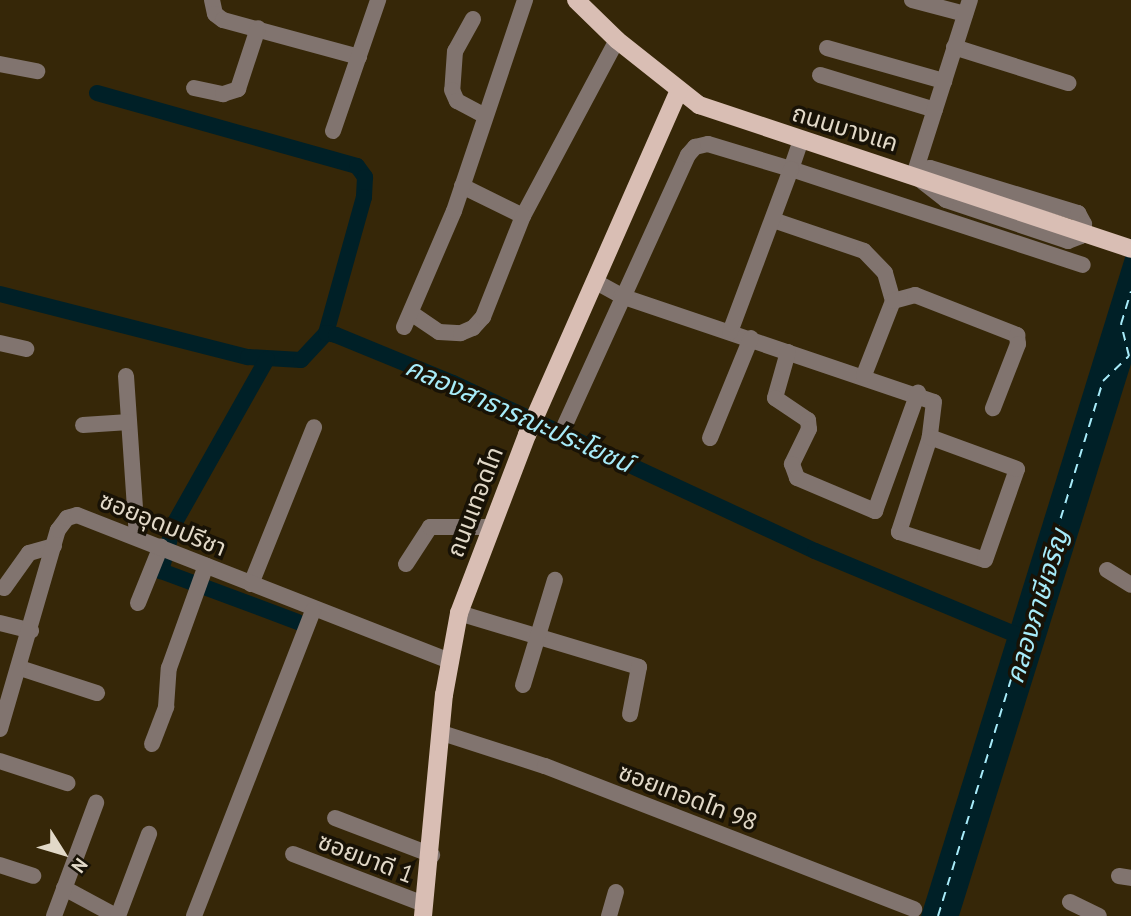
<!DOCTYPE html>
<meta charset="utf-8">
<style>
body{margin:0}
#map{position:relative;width:1131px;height:916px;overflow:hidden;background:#362708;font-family:"PT Sans","Noto Sans Thai",sans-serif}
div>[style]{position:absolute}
.water>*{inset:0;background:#002027}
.canal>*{height:16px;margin:-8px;padding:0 8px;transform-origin:8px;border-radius:8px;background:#002027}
.ferry>*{height:2px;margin-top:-1px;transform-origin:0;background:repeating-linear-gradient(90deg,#a7ebf9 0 9px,transparent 0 16px)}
.minor>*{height:16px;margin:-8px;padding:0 8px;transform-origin:8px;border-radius:8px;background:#81746f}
.major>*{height:18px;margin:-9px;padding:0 9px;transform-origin:9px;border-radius:9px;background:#d9beb4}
span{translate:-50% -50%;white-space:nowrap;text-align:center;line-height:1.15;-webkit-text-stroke:7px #181206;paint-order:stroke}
.street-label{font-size:24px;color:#e2d9c8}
.water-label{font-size:26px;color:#a7ebf9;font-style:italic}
.north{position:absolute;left:28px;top:818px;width:70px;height:70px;-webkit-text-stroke:5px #181206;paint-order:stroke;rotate:127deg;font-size:19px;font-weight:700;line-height:28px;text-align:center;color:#e2d9c8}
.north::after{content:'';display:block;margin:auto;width:24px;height:32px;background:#e2d9c8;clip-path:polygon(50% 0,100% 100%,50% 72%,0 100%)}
</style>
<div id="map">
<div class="water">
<div style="clip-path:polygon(1131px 238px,1131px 364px,959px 916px,921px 916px)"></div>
</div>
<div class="canal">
<div style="left:97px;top:93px;width:270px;rotate:15.7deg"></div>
<div style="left:357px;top:166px;width:14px;rotate:54deg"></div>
<div style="left:365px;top:177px;width:20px;rotate:93deg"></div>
<div style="left:364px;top:197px;width:141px;rotate:105.6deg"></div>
<div style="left:0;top:294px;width:256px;rotate:14.3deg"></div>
<div style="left:248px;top:357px;width:53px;rotate:3.2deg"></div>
<div style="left:301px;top:360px;width:37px;rotate:-47deg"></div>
<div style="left:326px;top:333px;width:10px;rotate:11deg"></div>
<div style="left:336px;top:335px;width:126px;rotate:22.3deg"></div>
<div style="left:453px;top:383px;width:399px;rotate:24.9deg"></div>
<div style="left:815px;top:551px;width:229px;rotate:22.6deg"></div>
<div style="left:267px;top:359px;width:189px;rotate:119.4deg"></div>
<div style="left:174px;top:524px;width:49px;rotate:105.5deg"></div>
<div style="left:161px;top:571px;width:146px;rotate:20.4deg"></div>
</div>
<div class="ferry">
<div style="left:938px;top:916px;width:560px;rotate:-72.86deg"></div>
<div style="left:1103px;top:381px;width:36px;rotate:-44deg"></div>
<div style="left:1129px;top:356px;width:33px;rotate:-104deg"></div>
<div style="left:1121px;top:324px;width:34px;rotate:-73deg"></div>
</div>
<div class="minor">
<div style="left:212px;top:0;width:14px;rotate:78deg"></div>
<div style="left:215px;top:14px;width:10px;rotate:37deg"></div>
<div style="left:223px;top:20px;width:141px;rotate:15.2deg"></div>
<div style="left:912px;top:0;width:55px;rotate:14.8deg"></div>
<div style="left:473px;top:19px;width:37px;rotate:119deg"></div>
<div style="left:455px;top:51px;width:39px;rotate:94deg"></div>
<div style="left:452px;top:90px;width:12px;rotate:66deg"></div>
<div style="left:457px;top:101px;width:32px;rotate:28deg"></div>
<div style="left:954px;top:47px;width:120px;rotate:17.5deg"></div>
<div style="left:827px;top:48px;width:122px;rotate:15.8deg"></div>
<div style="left:0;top:64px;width:38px;rotate:11deg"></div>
<div style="left:820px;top:75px;width:120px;rotate:16.9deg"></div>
<div style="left:194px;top:88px;width:30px;rotate:12deg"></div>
<div style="left:223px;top:94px;width:16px;rotate:-18deg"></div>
<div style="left:238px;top:89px;width:64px;rotate:-71.8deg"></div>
<div style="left:333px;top:131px;width:139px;rotate:-71deg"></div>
<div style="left:801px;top:140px;width:31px;rotate:109deg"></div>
<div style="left:791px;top:169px;width:307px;rotate:18.2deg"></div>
<div style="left:930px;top:168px;width:155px;rotate:16.9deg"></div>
<div style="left:1078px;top:213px;width:13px;rotate:61deg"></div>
<div style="left:1084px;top:224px;width:12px;rotate:104deg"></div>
<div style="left:1081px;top:236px;width:14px;rotate:159deg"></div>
<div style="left:1068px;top:241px;width:129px;rotate:-161.4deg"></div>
<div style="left:946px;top:200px;width:41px;rotate:-142deg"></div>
<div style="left:914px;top:175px;width:17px;rotate:-24deg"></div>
<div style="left:914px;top:175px;width:184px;rotate:-72.3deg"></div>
<div style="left:462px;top:186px;width:68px;rotate:26.2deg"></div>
<div style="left:523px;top:216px;width:200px;rotate:-61.9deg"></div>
<div style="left:773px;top:220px;width:96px;rotate:18.8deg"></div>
<div style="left:864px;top:251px;width:30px;rotate:46deg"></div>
<div style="left:885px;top:273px;width:29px;rotate:74deg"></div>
<div style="left:598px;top:283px;width:26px;rotate:29deg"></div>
<div style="left:621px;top:296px;width:330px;rotate:18.7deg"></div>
<div style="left:934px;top:402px;width:35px;rotate:97deg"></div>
<div style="left:930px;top:437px;width:100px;rotate:108.1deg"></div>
<div style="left:899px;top:532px;width:90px;rotate:18deg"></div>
<div style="left:985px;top:560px;width:96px;rotate:-70.6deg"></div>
<div style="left:1017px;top:469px;width:93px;rotate:-159.8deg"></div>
<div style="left:411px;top:313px;width:34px;rotate:34deg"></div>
<div style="left:439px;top:332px;width:22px;rotate:3deg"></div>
<div style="left:461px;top:333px;width:13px;rotate:-23deg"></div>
<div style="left:473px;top:328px;width:15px;rotate:-48deg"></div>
<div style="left:483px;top:317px;width:109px;rotate:-68.4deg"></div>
<div style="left:404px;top:327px;width:126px;rotate:-66.7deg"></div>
<div style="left:454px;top:211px;width:223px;rotate:-71.4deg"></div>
<div style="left:0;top:343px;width:27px;rotate:13deg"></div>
<div style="left:788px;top:352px;width:48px;rotate:105.8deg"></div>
<div style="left:775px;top:398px;width:40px;rotate:34deg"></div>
<div style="left:808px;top:420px;width:9px;rotate:84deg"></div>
<div style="left:809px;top:429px;width:39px;rotate:116deg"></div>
<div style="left:792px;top:464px;width:15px;rotate:70deg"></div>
<div style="left:797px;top:478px;width:85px;rotate:22.9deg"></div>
<div style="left:875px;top:511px;width:126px;rotate:-70deg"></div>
<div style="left:864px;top:375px;width:79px;rotate:-68.6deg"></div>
<div style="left:893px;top:301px;width:23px;rotate:-15deg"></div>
<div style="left:915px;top:295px;width:110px;rotate:21.4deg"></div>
<div style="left:1017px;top:335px;width:9px;rotate:84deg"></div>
<div style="left:1018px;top:344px;width:69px;rotate:111.3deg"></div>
<div style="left:126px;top:376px;width:161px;rotate:86.1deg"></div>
<div style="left:83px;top:425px;width:46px;rotate:-3.7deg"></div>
<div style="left:564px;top:427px;width:299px;rotate:-65.5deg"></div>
<div style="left:688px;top:155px;width:11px;rotate:-49deg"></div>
<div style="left:695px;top:147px;width:13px;rotate:-13deg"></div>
<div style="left:708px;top:144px;width:87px;rotate:16.8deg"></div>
<div style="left:791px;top:169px;width:174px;rotate:110.5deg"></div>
<div style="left:710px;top:438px;width:108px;rotate:-67.7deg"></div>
<div style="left:406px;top:564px;width:44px;rotate:-57deg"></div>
<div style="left:430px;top:527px;width:59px"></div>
<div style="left:1107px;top:570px;width:28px;rotate:32deg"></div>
<div style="left:251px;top:584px;width:169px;rotate:-68.1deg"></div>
<div style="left:4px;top:588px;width:43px;rotate:-54.5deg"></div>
<div style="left:29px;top:553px;width:26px;rotate:-16deg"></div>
<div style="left:138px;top:603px;width:61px;rotate:-68deg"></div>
<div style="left:459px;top:613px;width:188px;rotate:16.7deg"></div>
<div style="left:639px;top:667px;width:48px;rotate:100.8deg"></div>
<div style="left:0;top:623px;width:32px;rotate:14deg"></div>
<div style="left:20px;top:668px;width:81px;rotate:18deg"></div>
<div style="left:523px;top:685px;width:110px;rotate:-73.1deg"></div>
<div style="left:0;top:729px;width:207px;rotate:-73.8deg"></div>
<div style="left:58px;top:530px;width:15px;rotate:-53deg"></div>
<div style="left:67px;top:518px;width:10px;rotate:-17deg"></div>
<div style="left:77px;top:515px;width:401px;rotate:21.4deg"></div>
<div style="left:442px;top:733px;width:108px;rotate:17.8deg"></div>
<div style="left:545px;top:766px;width:396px;rotate:21.2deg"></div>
<div style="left:152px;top:744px;width:40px;rotate:-69deg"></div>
<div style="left:166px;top:707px;width:39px;rotate:-86deg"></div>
<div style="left:169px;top:668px;width:109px;rotate:-70.2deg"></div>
<div style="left:0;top:761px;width:71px;rotate:18.2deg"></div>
<div style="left:335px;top:818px;width:104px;rotate:20.9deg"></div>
<div style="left:293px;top:854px;width:140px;rotate:20.9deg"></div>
<div style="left:0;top:865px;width:35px;rotate:18deg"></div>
<div style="left:1119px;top:876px;width:12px;rotate:9deg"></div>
<div style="left:64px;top:888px;width:59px;rotate:28.3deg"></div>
<div style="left:1070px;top:902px;width:32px;rotate:26deg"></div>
<div style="left:54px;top:916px;width:121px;rotate:-69.6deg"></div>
<div style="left:118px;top:916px;width:88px;rotate:-69.3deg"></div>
<div style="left:194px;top:916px;width:328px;rotate:-68.7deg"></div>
<div style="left:609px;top:916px;width:25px;rotate:-74deg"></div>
</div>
<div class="major">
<div style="left:576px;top:0;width:57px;rotate:44.3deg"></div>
<div style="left:617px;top:40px;width:105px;rotate:38.4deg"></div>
<div style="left:699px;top:105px;width:455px;rotate:18.4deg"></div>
<div style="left:423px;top:916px;width:222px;rotate:-84.6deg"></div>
<div style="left:444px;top:695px;width:83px;rotate:-79.6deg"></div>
<div style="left:459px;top:613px;width:191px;rotate:-69.1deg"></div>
<div style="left:527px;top:435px;width:376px;rotate:-66.2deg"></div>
</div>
<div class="street-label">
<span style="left:845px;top:128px;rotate:17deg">ถนนบางแค</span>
<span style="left:475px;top:502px;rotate:-69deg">ถนนเทอดไท</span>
<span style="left:163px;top:524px;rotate:22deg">ซอยอุดมปรีชา</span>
<span style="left:688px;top:797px;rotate:21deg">ซอยเทอดไท 98</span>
<span style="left:366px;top:858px;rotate:21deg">ซอยมาดี 1</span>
</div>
<div class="water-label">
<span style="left:519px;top:415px;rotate:24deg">คลองสาธารณะประโยชน์</span>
<span style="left:1037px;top:606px;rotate:-73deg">คลองภาษีเจริญ</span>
</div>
<div class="north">N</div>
</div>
